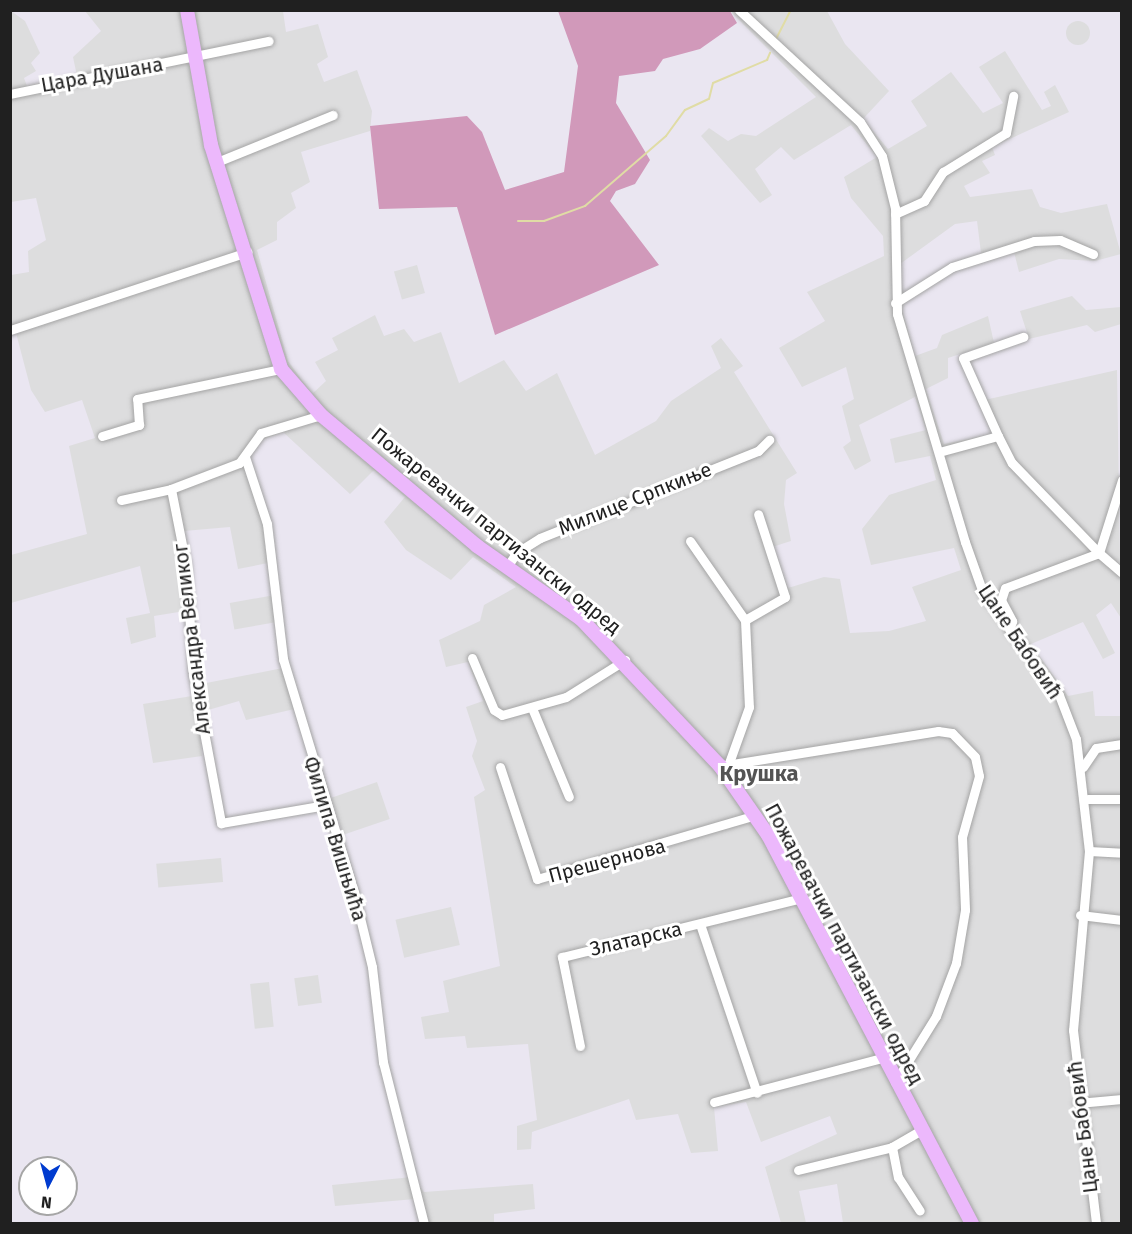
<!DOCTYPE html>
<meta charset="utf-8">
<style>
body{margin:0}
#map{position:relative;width:1132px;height:1234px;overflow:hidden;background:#eae6f1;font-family:"Fira Sans",sans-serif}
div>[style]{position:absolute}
.residential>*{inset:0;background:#ddddde;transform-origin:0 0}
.round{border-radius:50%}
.forest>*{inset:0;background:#d199ba}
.stream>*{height:2px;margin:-1px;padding:0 1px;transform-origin:1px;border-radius:1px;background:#e0dca5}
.roads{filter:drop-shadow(0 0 2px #a4a4a4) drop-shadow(0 0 2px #a4a4a4)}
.street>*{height:9px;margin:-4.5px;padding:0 4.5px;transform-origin:4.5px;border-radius:4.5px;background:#fff}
.secondary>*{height:14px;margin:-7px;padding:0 7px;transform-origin:7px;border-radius:7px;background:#ecb8fc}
span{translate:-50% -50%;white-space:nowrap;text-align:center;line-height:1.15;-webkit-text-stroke:6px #fff;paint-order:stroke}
.street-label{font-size:20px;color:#202020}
.quarter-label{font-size:22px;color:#535353;font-weight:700}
.frame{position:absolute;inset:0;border:12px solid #202020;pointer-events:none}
.north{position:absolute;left:18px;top:1156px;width:60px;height:60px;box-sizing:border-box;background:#fff;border:2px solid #a6a6a6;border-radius:50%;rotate:186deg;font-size:16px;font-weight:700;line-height:24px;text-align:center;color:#202020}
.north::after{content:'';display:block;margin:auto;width:21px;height:27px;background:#003bcf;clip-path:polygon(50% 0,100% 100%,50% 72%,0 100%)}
</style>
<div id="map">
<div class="residential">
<div style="clip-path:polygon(11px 11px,25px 21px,40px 53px,31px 63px,36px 71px,24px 78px,27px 86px,77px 76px,73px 57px,101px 31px,85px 11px,283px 11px,286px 32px,318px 24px,328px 57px,317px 64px,324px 82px,357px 70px,372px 111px,370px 131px,301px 152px,310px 182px,291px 193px,296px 208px,277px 222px,277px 240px,257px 250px,288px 361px,312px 394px,326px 381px,315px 362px,338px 350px,332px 338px,375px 315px,384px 336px,404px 329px,414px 342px,441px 332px,459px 383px,504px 360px,526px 391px,557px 373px,595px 455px,656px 421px,671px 401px,721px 368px,711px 346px,721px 338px,743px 366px,734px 372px,797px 473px,786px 480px,784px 504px,791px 541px,772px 547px,788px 588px,824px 577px,840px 579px,850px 633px,889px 631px,926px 621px,912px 587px,961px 570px,954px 548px,871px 565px,862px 529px,889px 495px,936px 480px,930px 456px,895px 463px,890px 439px,926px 430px,915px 397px,859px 425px,871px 461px,855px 470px,843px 447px,851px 441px,842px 406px,854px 399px,846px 367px,802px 387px,779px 348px,825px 321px,807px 292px,884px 256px,883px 236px,851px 198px,844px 177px,877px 157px,851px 125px,794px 160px,781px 147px,755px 169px,772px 195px,760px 203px,701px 136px,709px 128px,728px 141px,741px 134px,756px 136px,816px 97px,730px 11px,827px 11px,845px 44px,889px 91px,863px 119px,888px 149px,927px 126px,911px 101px,951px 72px,983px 113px,1003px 103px,979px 67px,1005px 51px,1042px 110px,1051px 106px,1044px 92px,1055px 85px,1069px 112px,992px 147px,995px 155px,982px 161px,990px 173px,964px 186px,970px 197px,1032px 189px,1040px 207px,1061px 213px,1107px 204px,1121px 254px,1095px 261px,1059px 259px,1019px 272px,1014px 252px,982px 261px,977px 221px,955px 224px,900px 264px,901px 305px,915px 356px,937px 348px,942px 335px,988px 316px,994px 343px,948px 358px,948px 378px,926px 389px,944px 444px,992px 434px,980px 401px,1117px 370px,1121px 618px,1111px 603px,1096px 615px,1115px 653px,1103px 659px,1083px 622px,1031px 644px,1068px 696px,1093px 691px,1095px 716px,1121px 716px,1121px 1223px,843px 1223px,837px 1184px,799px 1191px,806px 1223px,781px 1223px,765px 1167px,837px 1134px,830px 1116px,761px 1142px,746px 1102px,714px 1107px,718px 1151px,691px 1153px,678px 1114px,636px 1120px,629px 1099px,532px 1132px,531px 1149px,517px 1150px,517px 1126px,537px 1120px,528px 1044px,467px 1048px,465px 1036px,425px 1039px,421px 1017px,449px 1012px,443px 981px,500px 966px,474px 797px,485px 790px,472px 756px,477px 741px,466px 707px,483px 701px,468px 662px,446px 667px,439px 640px,480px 621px,484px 605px,516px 587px,473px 557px,451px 580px,406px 550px,384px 522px,405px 497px,374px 470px,350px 494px,283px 432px,259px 441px,249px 458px,271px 525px,273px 562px,238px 569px,230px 527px,184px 531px,191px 610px,154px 616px,156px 637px,131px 644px,126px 618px,150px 613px,140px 566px,11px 603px,11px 555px,87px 534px,69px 446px,95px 438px,82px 400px,45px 412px,31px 390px,16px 333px,11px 335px,11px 275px,29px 272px,28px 251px,46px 240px,36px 198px,11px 202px)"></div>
<div class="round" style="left:1066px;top:21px;width:24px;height:24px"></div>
<div style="left:417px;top:265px;width:29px;height:24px;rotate:74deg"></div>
<div style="clip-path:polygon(1072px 296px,1086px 310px,1121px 307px,1121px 324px,1095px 332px,1087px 325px,1029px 339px,1020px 311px)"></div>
<div style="left:275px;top:595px;width:27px;height:46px;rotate:80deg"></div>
<div style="clip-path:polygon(288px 667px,299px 708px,246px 720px,239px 701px,198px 713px,202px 756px,153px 763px,143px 704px,192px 696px,191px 686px)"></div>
<div style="left:377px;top:782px;width:39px;height:49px;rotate:71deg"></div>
<div style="left:221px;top:858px;width:24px;height:65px;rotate:85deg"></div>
<div style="left:451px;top:907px;width:39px;height:57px;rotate:77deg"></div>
<div style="left:318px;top:975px;width:28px;height:24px;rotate:82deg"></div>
<div style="left:269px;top:982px;width:45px;height:19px;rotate:84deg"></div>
<div style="clip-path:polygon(412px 1177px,424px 1192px,533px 1184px,535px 1209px,494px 1214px,494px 1223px,421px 1223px,415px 1199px,335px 1206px,332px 1185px)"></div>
</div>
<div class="forest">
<div style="clip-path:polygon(558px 11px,730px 11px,737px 23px,700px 49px,663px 59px,655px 71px,619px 76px,616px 103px,650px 160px,635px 184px,616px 191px,610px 201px,659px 265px,495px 335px,457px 207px,379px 209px,370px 126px,467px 116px,482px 132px,505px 190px,564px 172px,578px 66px)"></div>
</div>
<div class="stream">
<div style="left:775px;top:41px;width:35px;rotate:-63deg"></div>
<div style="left:518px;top:221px;width:26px"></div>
<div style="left:544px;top:221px;width:44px;rotate:-20.1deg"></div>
<div style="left:585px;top:206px;width:107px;rotate:-40.8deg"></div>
<div style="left:666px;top:136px;width:32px;rotate:-54deg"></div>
<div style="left:685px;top:110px;width:26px;rotate:-25deg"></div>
<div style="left:709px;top:99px;width:16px;rotate:-76deg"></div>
<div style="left:713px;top:83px;width:59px;rotate:-23.1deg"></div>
<div style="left:767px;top:60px;width:8px;rotate:-67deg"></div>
</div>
<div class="roads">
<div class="street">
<div style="left:739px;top:10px;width:165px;rotate:42.8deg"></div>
<div style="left:860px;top:122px;width:40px;rotate:57.1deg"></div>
<div style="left:882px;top:156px;width:54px;rotate:76deg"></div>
<div style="left:895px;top:208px;width:106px;rotate:88.9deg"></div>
<div style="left:897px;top:314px;width:238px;rotate:73.4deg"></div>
<div style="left:965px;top:542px;width:51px;rotate:70.5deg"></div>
<div style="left:982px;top:590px;width:130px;rotate:53.7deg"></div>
<div style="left:1059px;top:695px;width:47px;rotate:68.9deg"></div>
<div style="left:1076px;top:739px;width:113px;rotate:83.4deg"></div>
<div style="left:1089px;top:851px;width:180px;rotate:95.1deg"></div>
<div style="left:1073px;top:1030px;width:195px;rotate:83.2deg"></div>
<div style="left:10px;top:94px;width:264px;rotate:-11.6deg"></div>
<div style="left:217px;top:162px;width:125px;rotate:-22.1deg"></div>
<div style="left:895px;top:214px;width:32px;rotate:-24deg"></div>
<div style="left:924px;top:201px;width:35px;rotate:-57deg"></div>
<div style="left:943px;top:172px;width:74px;rotate:-31.8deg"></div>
<div style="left:1006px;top:133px;width:38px;rotate:-79deg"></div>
<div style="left:895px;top:303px;width:67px;rotate:-32.3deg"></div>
<div style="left:952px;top:267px;width:86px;rotate:-17.6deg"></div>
<div style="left:1034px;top:241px;width:26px;rotate:-2deg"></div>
<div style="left:1060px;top:240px;width:36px;rotate:23deg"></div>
<div style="left:10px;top:330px;width:250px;rotate:-18.2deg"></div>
<div style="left:321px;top:415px;width:63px;rotate:163.3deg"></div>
<div style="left:261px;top:433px;width:37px;rotate:126deg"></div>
<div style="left:239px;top:463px;width:73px;rotate:159.1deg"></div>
<div style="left:171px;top:489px;width:77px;rotate:78.8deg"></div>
<div style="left:186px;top:565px;width:108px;rotate:86.3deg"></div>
<div style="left:193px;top:673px;width:153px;rotate:79.4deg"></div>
<div style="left:221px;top:823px;width:106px;rotate:-9.8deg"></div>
<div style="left:102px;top:436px;width:39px;rotate:-17deg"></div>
<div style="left:139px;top:425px;width:26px;rotate:-94deg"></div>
<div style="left:137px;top:399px;width:147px;rotate:-11.8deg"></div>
<div style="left:998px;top:436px;width:85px;rotate:-114.2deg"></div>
<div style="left:963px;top:358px;width:64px;rotate:-19.3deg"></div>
<div style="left:939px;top:452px;width:61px;rotate:-15.2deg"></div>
<div style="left:998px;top:436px;width:30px;rotate:63deg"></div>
<div style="left:1012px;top:463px;width:125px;rotate:46deg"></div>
<div style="left:1099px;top:553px;width:100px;rotate:159.6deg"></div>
<div style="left:1005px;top:588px;width:13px;rotate:108deg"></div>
<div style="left:1001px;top:600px;width:24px;rotate:62deg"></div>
<div style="left:1012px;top:621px;width:9px;rotate:108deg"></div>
<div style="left:245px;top:457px;width:71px;rotate:71.8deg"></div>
<div style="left:267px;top:524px;width:136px;rotate:83.2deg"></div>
<div style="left:283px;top:659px;width:245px;rotate:73.1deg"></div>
<div style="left:354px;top:893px;width:76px;rotate:76.3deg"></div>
<div style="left:372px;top:967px;width:96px;rotate:83.4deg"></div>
<div style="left:383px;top:1062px;width:167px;rotate:75.8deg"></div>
<div style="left:1122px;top:480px;width:77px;rotate:107.5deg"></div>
<div style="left:1099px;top:553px;width:30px;rotate:41deg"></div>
<div style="left:121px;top:500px;width:51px;rotate:-12.4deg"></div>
<div style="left:690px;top:541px;width:96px;rotate:55.2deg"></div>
<div style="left:745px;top:620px;width:87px;rotate:87.4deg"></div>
<div style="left:749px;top:707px;width:59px;rotate:109.7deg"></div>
<div style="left:507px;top:567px;width:17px;rotate:-57deg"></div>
<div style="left:516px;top:553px;width:28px;rotate:-32deg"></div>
<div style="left:540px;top:538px;width:235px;rotate:-21.8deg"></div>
<div style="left:758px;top:451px;width:16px;rotate:-45deg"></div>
<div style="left:745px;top:620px;width:46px;rotate:-29.9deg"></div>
<div style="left:785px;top:597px;width:87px;rotate:-108deg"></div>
<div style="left:472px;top:658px;width:56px;rotate:67.1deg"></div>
<div style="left:494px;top:710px;width:9px;rotate:32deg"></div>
<div style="left:502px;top:715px;width:66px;rotate:-15.7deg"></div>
<div style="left:566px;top:697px;width:70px;rotate:-32.1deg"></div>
<div style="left:532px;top:708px;width:96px;rotate:67.4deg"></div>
<div style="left:720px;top:766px;width:221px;rotate:-9.1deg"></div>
<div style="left:938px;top:731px;width:14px;rotate:8deg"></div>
<div style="left:952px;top:733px;width:33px;rotate:46deg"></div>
<div style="left:975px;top:757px;width:19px;rotate:78deg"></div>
<div style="left:979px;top:776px;width:63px;rotate:105.6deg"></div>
<div style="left:962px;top:837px;width:73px;rotate:87.6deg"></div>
<div style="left:965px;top:910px;width:54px;rotate:99.6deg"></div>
<div style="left:956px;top:963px;width:57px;rotate:110.7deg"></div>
<div style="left:936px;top:1016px;width:78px;rotate:121.8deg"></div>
<div style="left:500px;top:767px;width:118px;rotate:71.7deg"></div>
<div style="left:537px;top:879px;width:228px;rotate:-16.3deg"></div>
<div style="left:1083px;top:767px;width:23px;rotate:-56deg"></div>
<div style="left:1096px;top:748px;width:26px;rotate:-9deg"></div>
<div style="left:1088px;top:799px;width:34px"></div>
<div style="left:1089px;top:851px;width:33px;rotate:3deg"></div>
<div style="left:1080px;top:915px;width:42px;rotate:6.8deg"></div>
<div style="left:700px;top:924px;width:178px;rotate:71.4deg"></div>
<div style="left:580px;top:1046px;width:91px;rotate:-101.4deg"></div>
<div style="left:562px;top:957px;width:243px;rotate:-13.8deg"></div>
<div style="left:714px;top:1102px;width:174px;rotate:-14.7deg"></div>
<div style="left:1078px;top:1103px;width:44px;rotate:-5.2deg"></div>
<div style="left:892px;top:1147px;width:31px;rotate:79deg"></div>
<div style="left:898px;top:1177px;width:40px;rotate:57.1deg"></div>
<div style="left:798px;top:1170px;width:97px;rotate:-13.7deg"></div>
<div style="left:892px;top:1147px;width:34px;rotate:-30deg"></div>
</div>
<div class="secondary">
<div style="left:187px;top:10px;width:137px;rotate:79.9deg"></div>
<div style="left:211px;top:145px;width:235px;rotate:72.6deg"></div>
<div style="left:281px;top:369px;width:61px;rotate:49deg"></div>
<div style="left:321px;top:415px;width:204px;rotate:40deg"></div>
<div style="left:477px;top:546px;width:127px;rotate:35.1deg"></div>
<div style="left:581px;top:619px;width:202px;rotate:46.6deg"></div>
<div style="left:720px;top:766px;width:84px;rotate:55.2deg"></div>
<div style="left:768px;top:835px;width:439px;rotate:62.3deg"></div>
</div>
</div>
<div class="street-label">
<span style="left:102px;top:75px;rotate:-10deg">Цара Душана</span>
<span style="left:635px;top:499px;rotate:-22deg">Милице Српкиње</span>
<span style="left:496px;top:531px;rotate:39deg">Пожаревачки партизански одред</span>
<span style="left:192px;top:639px;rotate:-97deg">Александра Великог</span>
<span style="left:1020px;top:642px;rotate:56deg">Цане Бабовић</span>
<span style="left:335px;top:839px;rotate:73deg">Филипа Вишњића</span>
<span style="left:607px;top:861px;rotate:-15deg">Прешернова</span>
<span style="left:636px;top:939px;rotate:-13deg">Златарска</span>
<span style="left:844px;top:944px;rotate:62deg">Пожаревачки партизански одред</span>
<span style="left:1083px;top:1127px;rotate:-97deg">Цане Бабовић</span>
</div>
<div class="quarter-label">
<span style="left:759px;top:774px">Крушка</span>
</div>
<div class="frame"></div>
<div class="north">N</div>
</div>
